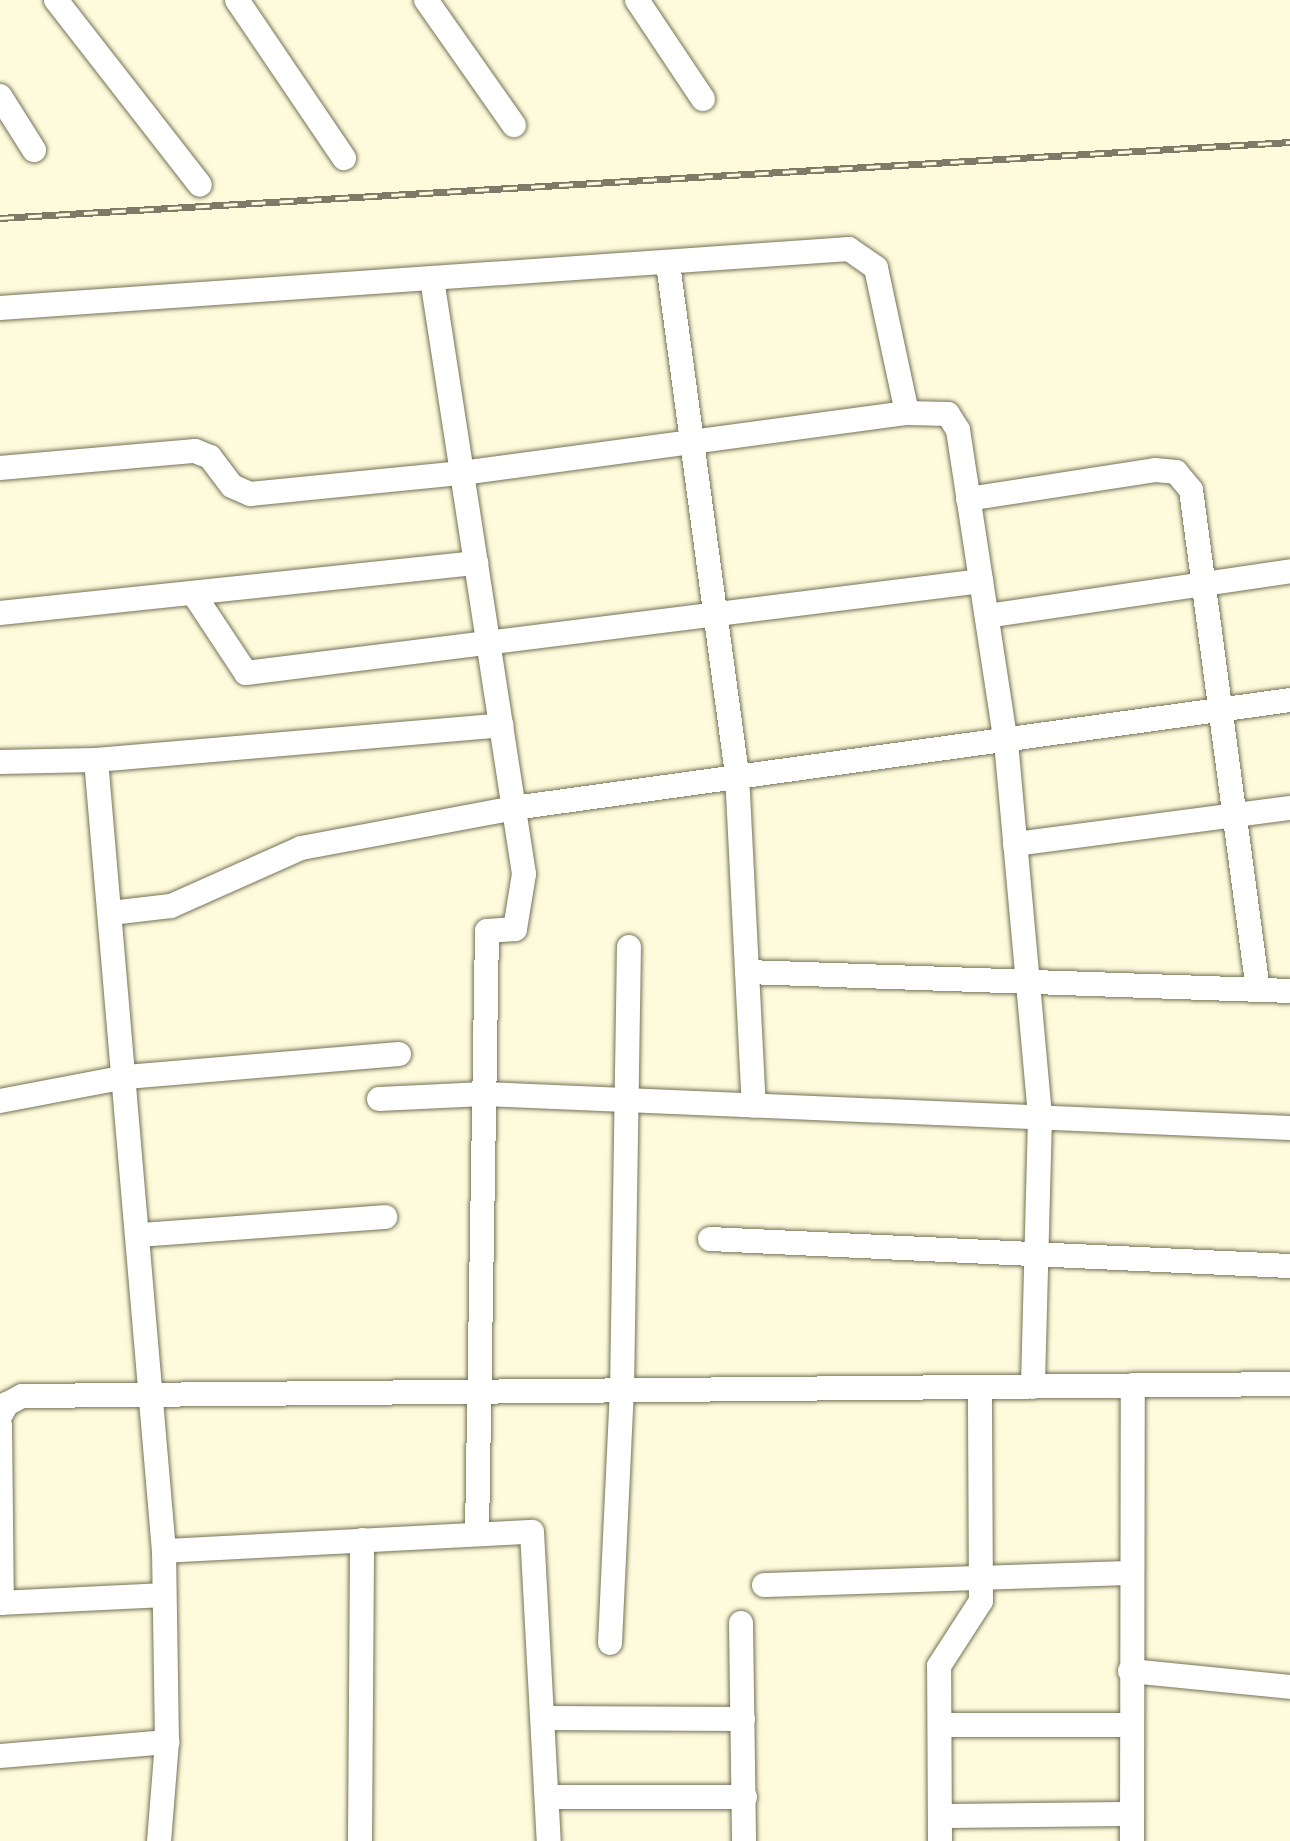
<!DOCTYPE html>
<style>
body{margin:0}
#map{position:relative;width:1290px;height:1841px;overflow:hidden;background:#fefbdc;font-family:Jost,sans-serif}
div>[style]{position:absolute}
.roads{filter:drop-shadow(0 0 2px #747156) drop-shadow(0 0 2px #747156)}
.minor>*{height:24px;margin:-12px;padding:0 12px;transform-origin:12px;border-radius:12px;background:#fff}
.rail>*{height:7px;margin-top:-3.5px;transform-origin:0;background:repeating-linear-gradient(90deg,#fefbdc 0 14px,#7d7b68 0 28px);box-sizing:border-box;border-block:2px solid #7d7b68}
span{translate:-50% -50%;white-space:nowrap;text-align:center;line-height:1.15;-webkit-text-stroke:6px #fefbdc;paint-order:stroke}
</style>
<div id="map">
<div class="roads">
<div class="minor">
<div style="left:56px;top:0;width:234px;rotate:52.1deg"></div>
<div style="left:237px;top:0;width:191px;rotate:55.9deg"></div>
<div style="left:426px;top:0;width:153px;rotate:54.9deg"></div>
<div style="left:637px;top:0;width:119px;rotate:56.3deg"></div>
<div style="left:0;top:96px;width:64px;rotate:57.8deg"></div>
<div style="left:668px;top:264px;width:515px;rotate:82.3deg"></div>
<div style="left:737px;top:774px;width:332px;rotate:87.1deg"></div>
<div style="left:432px;top:279px;width:602px;rotate:81.21deg"></div>
<div style="left:524px;top:874px;width:56px;rotate:99.3deg"></div>
<div style="left:515px;top:929px;width:28px;rotate:176deg"></div>
<div style="left:487px;top:931px;width:602px;rotate:90.95deg"></div>
<div style="left:0;top:308px;width:851px;rotate:-3.98deg"></div>
<div style="left:849px;top:249px;width:33px;rotate:35deg"></div>
<div style="left:876px;top:268px;width:148px;rotate:77.9deg"></div>
<div style="left:0;top:468px;width:196px;rotate:-5deg"></div>
<div style="left:195px;top:451px;width:16px;rotate:22deg"></div>
<div style="left:210px;top:457px;width:36px;rotate:53deg"></div>
<div style="left:232px;top:486px;width:20px;rotate:24deg"></div>
<div style="left:250px;top:494px;width:213px;rotate:-5.7deg"></div>
<div style="left:462px;top:473px;width:449px;rotate:-7.7deg"></div>
<div style="left:907px;top:413px;width:41px;rotate:1.4deg"></div>
<div style="left:948px;top:414px;width:19px;rotate:58deg"></div>
<div style="left:958px;top:430px;width:316px;rotate:81.3deg"></div>
<div style="left:1006px;top:742px;width:377px;rotate:84.8deg"></div>
<div style="left:1040px;top:1117px;width:270px;rotate:91.5deg"></div>
<div style="left:968px;top:499px;width:189px;rotate:-8.8deg"></div>
<div style="left:1155px;top:470px;width:21px;rotate:5deg"></div>
<div style="left:1176px;top:472px;width:23px;rotate:50deg"></div>
<div style="left:1191px;top:490px;width:504px;rotate:82.37deg"></div>
<div style="left:193px;top:593px;width:96px;rotate:56.5deg"></div>
<div style="left:246px;top:673px;width:741px;rotate:-7.13deg"></div>
<div style="left:0;top:613px;width:479px;rotate:-6deg"></div>
<div style="left:987px;top:616px;width:306px;rotate:-8.4deg"></div>
<div style="left:96px;top:760px;width:794px;rotate:85.09deg"></div>
<div style="left:164px;top:1551px;width:191px;rotate:89.1deg"></div>
<div style="left:167px;top:1742px;width:99px;rotate:94.6deg"></div>
<div style="left:0;top:762px;width:96px;rotate:-1.2deg"></div>
<div style="left:96px;top:760px;width:407px;rotate:-4.9deg"></div>
<div style="left:1015px;top:844px;width:277px;rotate:-7.5deg"></div>
<div style="left:111px;top:913px;width:60px;rotate:-6.7deg"></div>
<div style="left:171px;top:906px;width:142px;rotate:-24deg"></div>
<div style="left:301px;top:848px;width:217px;rotate:-10.6deg"></div>
<div style="left:514px;top:808px;width:783px;rotate:-7.92deg"></div>
<div style="left:747px;top:972px;width:543px;rotate:2deg"></div>
<div style="left:379px;top:1099px;width:105px;rotate:-2.7deg"></div>
<div style="left:484px;top:1094px;width:807px;rotate:2.42deg"></div>
<div style="left:0;top:1101px;width:128px;rotate:-10.8deg"></div>
<div style="left:126px;top:1077px;width:274px;rotate:-4.8deg"></div>
<div style="left:140px;top:1235px;width:246px;rotate:-4.2deg"></div>
<div style="left:710px;top:1239px;width:581px;rotate:2.67deg"></div>
<div style="left:0;top:1416px;width:14px;rotate:-60deg"></div>
<div style="left:7px;top:1404px;width:17px;rotate:-28deg"></div>
<div style="left:22px;top:1396px;width:1268px;rotate:-0.54deg"></div>
<div style="left:0;top:1425px;width:178px;rotate:89.4deg"></div>
<div style="left:164px;top:1551px;width:368px;rotate:-3deg"></div>
<div style="left:532px;top:1532px;width:309px;rotate:86.9deg"></div>
<div style="left:764px;top:1585px;width:367px;rotate:-1.9deg"></div>
<div style="left:0;top:1603px;width:164px;rotate:-2.8deg"></div>
<div style="left:741px;top:1623px;width:218px;rotate:89.2deg"></div>
<div style="left:610px;top:1643px;width:252px;rotate:-87.3deg"></div>
<div style="left:622px;top:1391px;width:444px;rotate:-89.1deg"></div>
<div style="left:1130px;top:1671px;width:161px;rotate:5.7deg"></div>
<div style="left:544px;top:1718px;width:199px;rotate:0.3deg"></div>
<div style="left:940px;top:1725px;width:189px"></div>
<div style="left:0;top:1756px;width:168px;rotate:-4.8deg"></div>
<div style="left:547px;top:1797px;width:198px"></div>
<div style="left:940px;top:1816px;width:192px;rotate:-0.6deg"></div>
<div style="left:360px;top:1841px;width:301px;rotate:-89.6deg"></div>
<div style="left:940px;top:1841px;width:175px;rotate:-90.3deg"></div>
<div style="left:939px;top:1666px;width:77px;rotate:-57.1deg"></div>
<div style="left:981px;top:1601px;width:214px;rotate:-90.3deg"></div>
<div style="left:1132px;top:1841px;width:456px;rotate:-89.9deg"></div>
</div>
</div>
<div class="rail">
<div style="left:0;top:218px;width:1292px;rotate:-3.37deg"></div>
</div>
</div>
